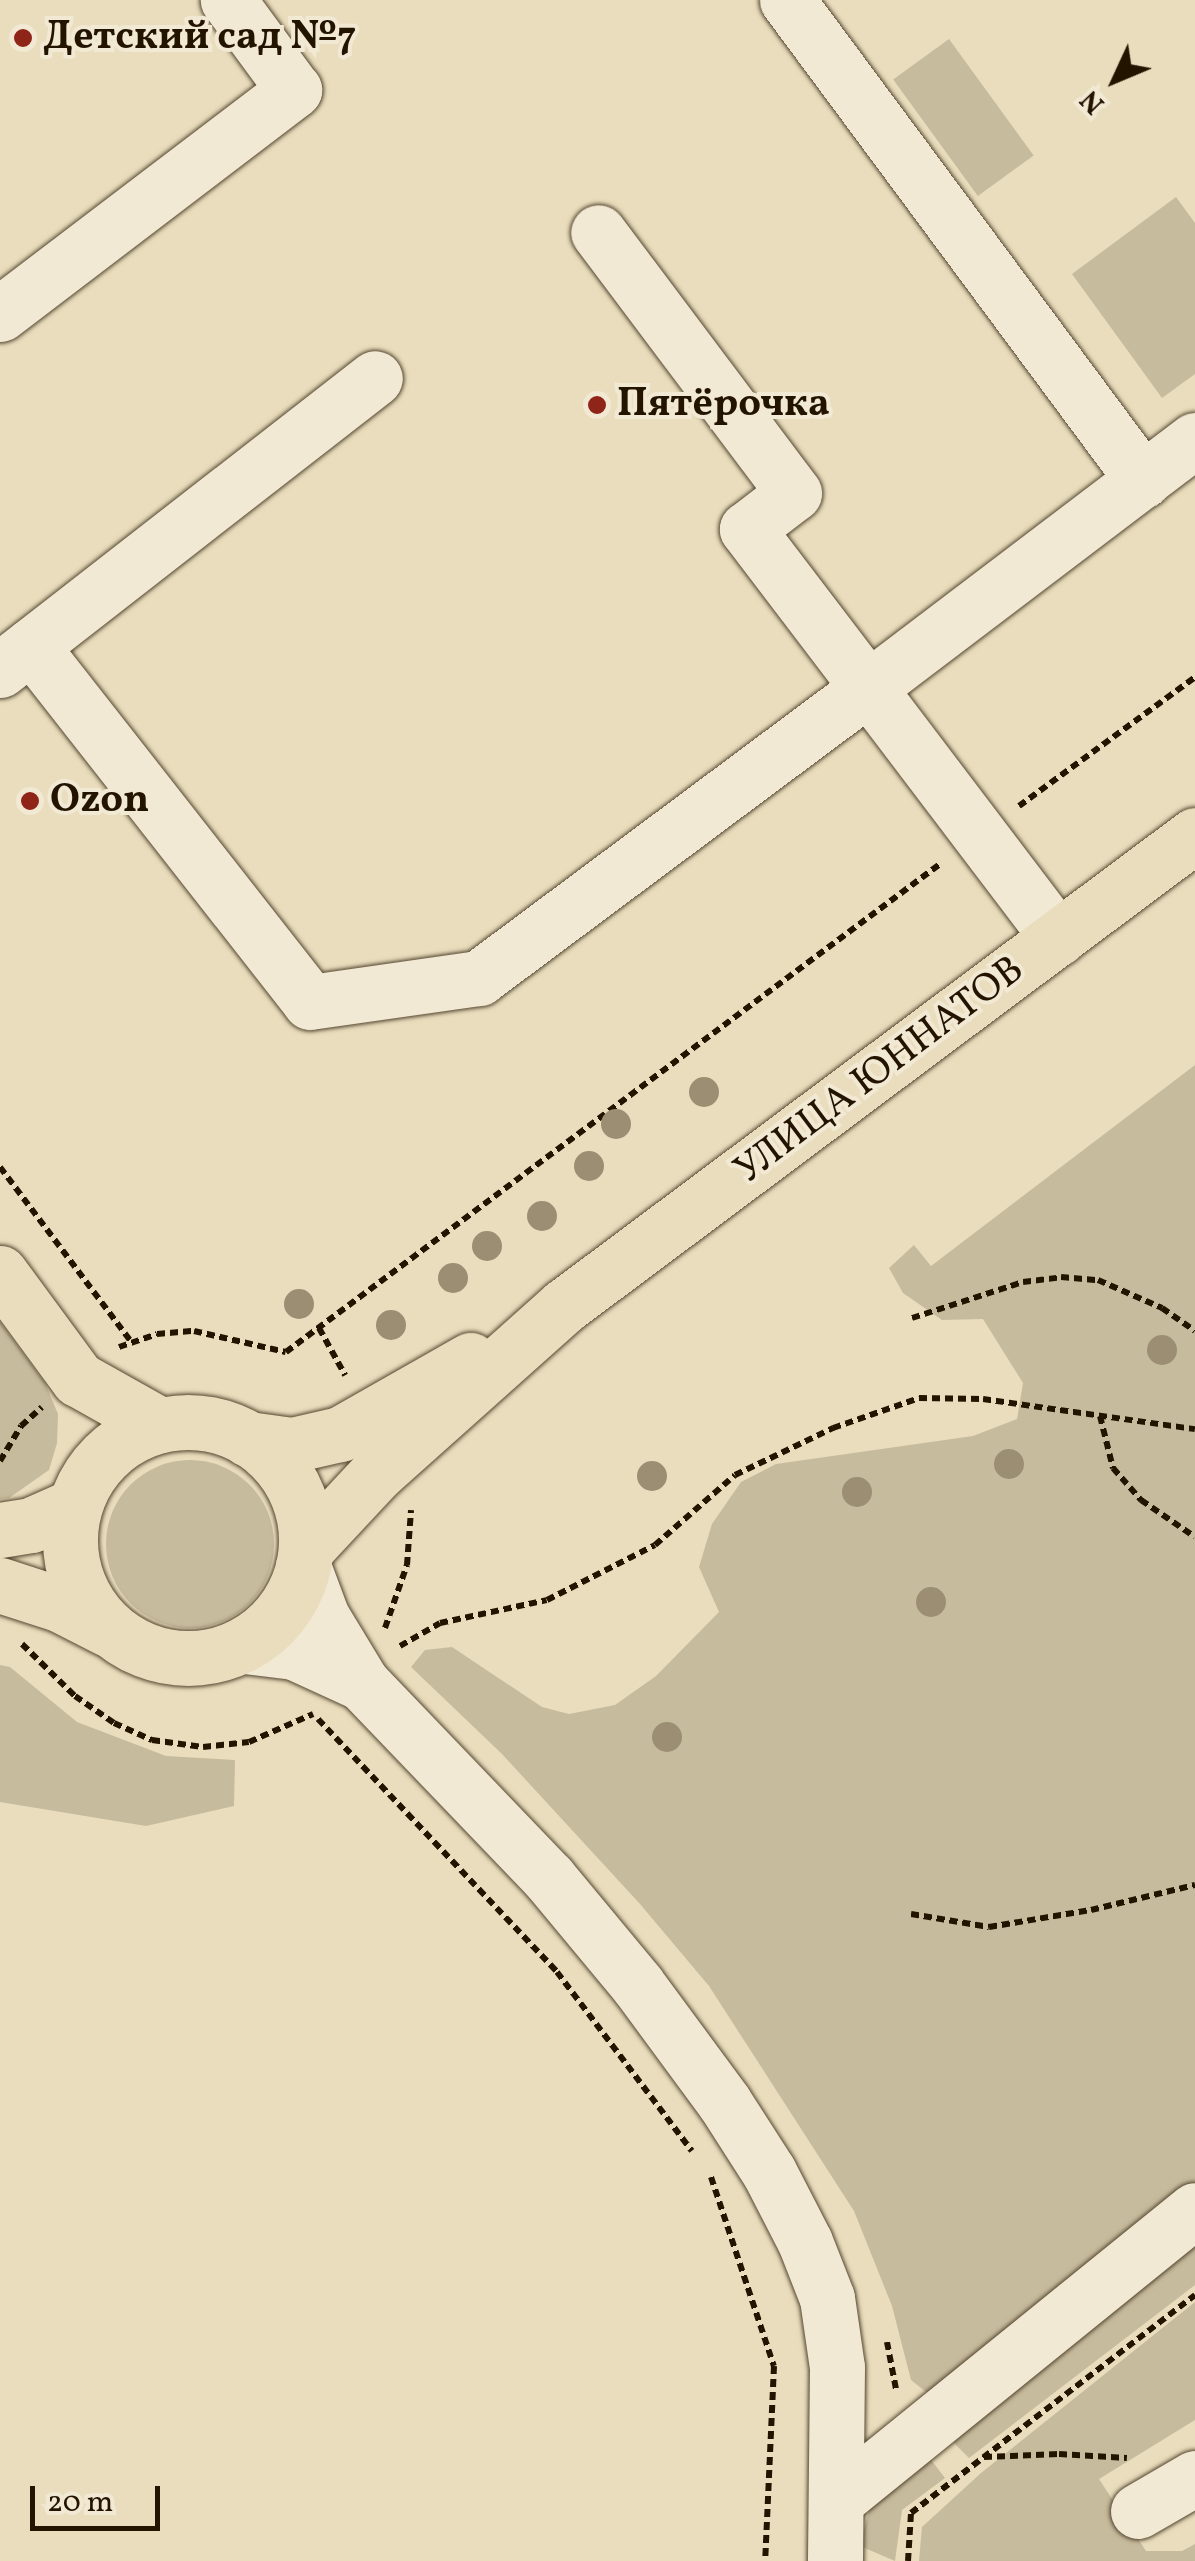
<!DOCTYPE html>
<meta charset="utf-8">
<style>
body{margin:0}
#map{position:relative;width:1195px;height:2561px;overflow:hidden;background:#e9ddbd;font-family:Vollkorn,serif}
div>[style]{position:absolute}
.green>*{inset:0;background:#c7bb9d;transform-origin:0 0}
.round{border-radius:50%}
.path>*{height:6px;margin-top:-3px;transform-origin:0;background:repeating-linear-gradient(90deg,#231400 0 8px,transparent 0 13px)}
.roads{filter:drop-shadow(0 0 2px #54462f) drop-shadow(0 0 2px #54462f)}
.minor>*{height:55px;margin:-27.5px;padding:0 27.5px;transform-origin:27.5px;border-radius:27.5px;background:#f1e9d4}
.major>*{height:55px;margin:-27.5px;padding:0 27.5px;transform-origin:27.5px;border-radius:27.5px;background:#e9ddbd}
.major>.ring{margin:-27.5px;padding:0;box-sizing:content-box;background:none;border:55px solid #e9ddbd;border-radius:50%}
.trees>*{width:30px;height:30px;margin:-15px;border-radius:50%;background:#9b8e73}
.dots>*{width:28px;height:28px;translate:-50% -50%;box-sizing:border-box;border:5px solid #f1e9d4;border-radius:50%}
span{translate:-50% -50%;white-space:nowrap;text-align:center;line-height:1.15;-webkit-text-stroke:8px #f1e9d4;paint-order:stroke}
.poi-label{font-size:40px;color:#231400;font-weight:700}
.left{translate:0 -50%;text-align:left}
.street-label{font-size:40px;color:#231400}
.north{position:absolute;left:1065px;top:30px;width:100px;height:100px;-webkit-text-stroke:8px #f1e9d4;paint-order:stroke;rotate:226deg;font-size:28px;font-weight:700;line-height:40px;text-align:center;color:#231400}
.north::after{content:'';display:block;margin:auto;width:35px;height:45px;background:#231400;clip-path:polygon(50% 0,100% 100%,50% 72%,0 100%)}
.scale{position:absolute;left:30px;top:2486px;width:130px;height:45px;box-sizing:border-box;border:5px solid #231400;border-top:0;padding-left:12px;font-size:30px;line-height:35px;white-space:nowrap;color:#231400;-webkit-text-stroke:8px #f1e9d4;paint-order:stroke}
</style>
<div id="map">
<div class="green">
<div style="left:949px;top:39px;width:144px;height:69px;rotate:54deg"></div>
<div style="clip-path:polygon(1176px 197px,1195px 223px,1195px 374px,1162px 398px,1072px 274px)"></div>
<div style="clip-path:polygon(1195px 1065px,1195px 2183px,931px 2396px,911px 2380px,892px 2306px,854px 2211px,709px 1986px,640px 1904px,502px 1754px,411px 1667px,425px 1650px,452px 1647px,542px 1707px,569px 1714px,615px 1705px,656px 1676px,719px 1612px,699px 1567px,712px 1524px,741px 1482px,776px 1464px,973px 1436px,1017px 1419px,1023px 1383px,983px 1319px,942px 1320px,903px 1293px,889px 1268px,914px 1245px,931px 1266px)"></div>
<div style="clip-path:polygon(0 1322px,45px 1383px,58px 1414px,57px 1443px,49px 1470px,9px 1498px,0 1499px)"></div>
<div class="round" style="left:106px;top:1460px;width:168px;height:168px"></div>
<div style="clip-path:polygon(0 1665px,10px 1667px,77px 1722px,166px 1756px,235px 1760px,234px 1806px,146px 1826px,0 1802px)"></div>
<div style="clip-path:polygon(1195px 2234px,1195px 2285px,969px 2458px,945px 2434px)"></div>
<div style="clip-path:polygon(1195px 2302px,1195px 2420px,1099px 2479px,1146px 2551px,1182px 2551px,1195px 2544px,1195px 2561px,919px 2561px,922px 2527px,981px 2473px)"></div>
<div style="clip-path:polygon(925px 2452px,945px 2478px,902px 2510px,895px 2561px,860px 2546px,869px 2511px,886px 2486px)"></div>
</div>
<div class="path">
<div style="left:1019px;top:806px;width:218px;rotate:-36.2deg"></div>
<div style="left:0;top:1167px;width:220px;rotate:53.1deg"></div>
<div style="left:912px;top:1318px;width:117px;rotate:-18deg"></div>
<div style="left:1023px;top:1282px;width:38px;rotate:-7deg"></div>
<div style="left:1061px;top:1277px;width:37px;rotate:5deg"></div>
<div style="left:1098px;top:1280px;width:70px;rotate:23.6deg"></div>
<div style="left:1162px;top:1308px;width:40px;rotate:34.9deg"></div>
<div style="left:319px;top:1328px;width:54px;rotate:61deg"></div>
<div style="left:119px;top:1347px;width:40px;rotate:-18.9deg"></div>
<div style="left:157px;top:1334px;width:37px;rotate:-5deg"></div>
<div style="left:194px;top:1331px;width:94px;rotate:12.9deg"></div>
<div style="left:286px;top:1352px;width:816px;rotate:-36.73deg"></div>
<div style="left:1100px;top:1416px;width:54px;rotate:76deg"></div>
<div style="left:1113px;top:1468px;width:43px;rotate:48.8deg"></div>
<div style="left:1141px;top:1500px;width:65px;rotate:34.4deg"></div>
<div style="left:0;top:1461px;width:41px;rotate:-59deg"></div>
<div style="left:21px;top:1426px;width:28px;rotate:-42deg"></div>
<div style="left:385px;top:1628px;width:67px;rotate:-70.8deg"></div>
<div style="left:407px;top:1565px;width:55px;rotate:-85.8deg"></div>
<div style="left:22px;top:1644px;width:74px;rotate:44.5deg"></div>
<div style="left:75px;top:1696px;width:47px;rotate:34.7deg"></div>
<div style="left:114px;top:1723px;width:42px;rotate:24.1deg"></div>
<div style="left:152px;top:1740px;width:51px;rotate:7.8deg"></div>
<div style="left:203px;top:1747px;width:46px;rotate:-6.2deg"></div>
<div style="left:249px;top:1742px;width:70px;rotate:-23.6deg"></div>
<div style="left:400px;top:1646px;width:46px;rotate:-29.9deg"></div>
<div style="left:440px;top:1623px;width:109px;rotate:-12.1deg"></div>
<div style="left:547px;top:1600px;width:121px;rotate:-27deg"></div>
<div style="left:655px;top:1545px;width:106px;rotate:-41.2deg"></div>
<div style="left:735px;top:1475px;width:109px;rotate:-25.6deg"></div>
<div style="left:833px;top:1428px;width:91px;rotate:-19.2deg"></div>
<div style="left:919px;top:1398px;width:64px;rotate:0.9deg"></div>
<div style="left:983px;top:1399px;width:214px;rotate:8.1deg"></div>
<div style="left:318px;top:1719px;width:348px;rotate:46.6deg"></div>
<div style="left:557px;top:1972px;width:224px;rotate:53deg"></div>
<div style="left:911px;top:1914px;width:79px;rotate:9.5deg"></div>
<div style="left:989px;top:1927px;width:103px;rotate:-9.5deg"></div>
<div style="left:1091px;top:1910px;width:107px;rotate:-13.5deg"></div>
<div style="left:711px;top:2177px;width:199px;rotate:71.6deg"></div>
<div style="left:774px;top:2366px;width:195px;rotate:92.6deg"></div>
<div style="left:887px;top:2342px;width:48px;rotate:79.2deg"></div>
<div style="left:984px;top:2457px;width:75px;rotate:-2.3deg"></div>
<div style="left:1059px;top:2454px;width:68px;rotate:3.4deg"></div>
<div style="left:908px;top:2561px;width:48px;rotate:-86.4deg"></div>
<div style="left:911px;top:2513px;width:358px;rotate:-37.5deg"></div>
</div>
<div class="roads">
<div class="minor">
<div style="left:787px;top:0;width:598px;rotate:53.44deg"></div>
<div style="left:0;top:314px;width:370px;rotate:-37.3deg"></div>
<div style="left:294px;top:90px;width:112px;rotate:-126.3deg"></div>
<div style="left:31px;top:646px;width:452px;rotate:51.9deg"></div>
<div style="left:310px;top:1002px;width:171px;rotate:-8.1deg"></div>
<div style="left:479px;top:978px;width:485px;rotate:-36.7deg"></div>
<div style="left:868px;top:688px;width:200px;rotate:-127.3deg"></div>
<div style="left:747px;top:529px;width:59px;rotate:-37.5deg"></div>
<div style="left:794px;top:493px;width:326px;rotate:-126.9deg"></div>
<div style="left:0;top:670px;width:475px;rotate:-37.9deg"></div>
<div style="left:1058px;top:938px;width:314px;rotate:-127.2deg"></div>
<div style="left:868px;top:688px;width:410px;rotate:-37.2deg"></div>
<div style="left:303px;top:1566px;width:54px;rotate:69.6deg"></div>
<div style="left:322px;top:1617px;width:77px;rotate:58.8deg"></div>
<div style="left:362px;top:1683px;width:270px;rotate:46.2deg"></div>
<div style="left:549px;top:1878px;width:138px;rotate:50.3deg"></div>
<div style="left:637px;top:1984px;width:147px;rotate:53.6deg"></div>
<div style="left:724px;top:2102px;width:83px;rotate:57.3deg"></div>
<div style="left:769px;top:2172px;width:79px;rotate:62.8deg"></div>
<div style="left:805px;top:2242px;width:60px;rotate:68.6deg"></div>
<div style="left:827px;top:2298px;width:70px;rotate:81.8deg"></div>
<div style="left:837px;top:2367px;width:194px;rotate:90.6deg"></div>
<div style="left:245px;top:1646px;width:49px;rotate:7deg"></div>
<div style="left:294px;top:1652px;width:75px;rotate:24.5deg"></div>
<div style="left:838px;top:2499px;width:459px;rotate:-39deg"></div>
<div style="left:1138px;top:2511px;width:66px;rotate:-30.1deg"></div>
</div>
<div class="major">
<div style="left:0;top:1273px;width:132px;rotate:53.7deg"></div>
<div style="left:78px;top:1379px;width:94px;rotate:29.3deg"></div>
<div class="ring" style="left:70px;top:1422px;width:181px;height:181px"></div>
<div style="left:248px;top:1439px;width:44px;rotate:7.8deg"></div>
<div style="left:292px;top:1445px;width:49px;rotate:-12.9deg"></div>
<div style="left:340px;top:1434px;width:150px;rotate:-29.6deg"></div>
<div style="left:0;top:1530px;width:31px;rotate:-9deg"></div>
<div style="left:31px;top:1525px;width:47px;rotate:-23.8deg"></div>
<div style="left:307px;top:1548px;width:101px;rotate:-47deg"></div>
<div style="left:376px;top:1474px;width:252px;rotate:-41.8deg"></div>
<div style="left:564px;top:1306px;width:787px;rotate:-36.74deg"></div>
<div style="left:0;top:1585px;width:62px;rotate:17.9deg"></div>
<div style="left:59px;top:1604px;width:55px;rotate:27deg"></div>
</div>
</div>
<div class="trees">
<div style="left:704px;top:1092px"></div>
<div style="left:616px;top:1124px"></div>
<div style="left:589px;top:1166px"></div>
<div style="left:542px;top:1216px"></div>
<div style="left:487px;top:1246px"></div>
<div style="left:453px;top:1278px"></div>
<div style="left:299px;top:1304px"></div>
<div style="left:391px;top:1325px"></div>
<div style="left:1162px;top:1350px"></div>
<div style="left:1009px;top:1464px"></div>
<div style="left:652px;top:1476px"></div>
<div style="left:857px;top:1492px"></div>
<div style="left:931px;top:1602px"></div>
<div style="left:667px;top:1737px"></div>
</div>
<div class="dots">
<div style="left:23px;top:38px;background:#8f2418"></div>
<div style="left:597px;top:405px;background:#8f2418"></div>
<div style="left:30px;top:801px;background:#8f2418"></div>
</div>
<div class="poi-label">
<span class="left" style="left:43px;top:38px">Детский сад №7</span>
<span class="left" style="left:617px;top:405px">Пятёрочка</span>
<span class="left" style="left:50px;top:801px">Ozon</span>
</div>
<div class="street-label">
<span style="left:880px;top:1071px;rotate:-37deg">УЛИЦА ЮННАТОВ</span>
</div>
<div class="north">N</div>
<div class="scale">20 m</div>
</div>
